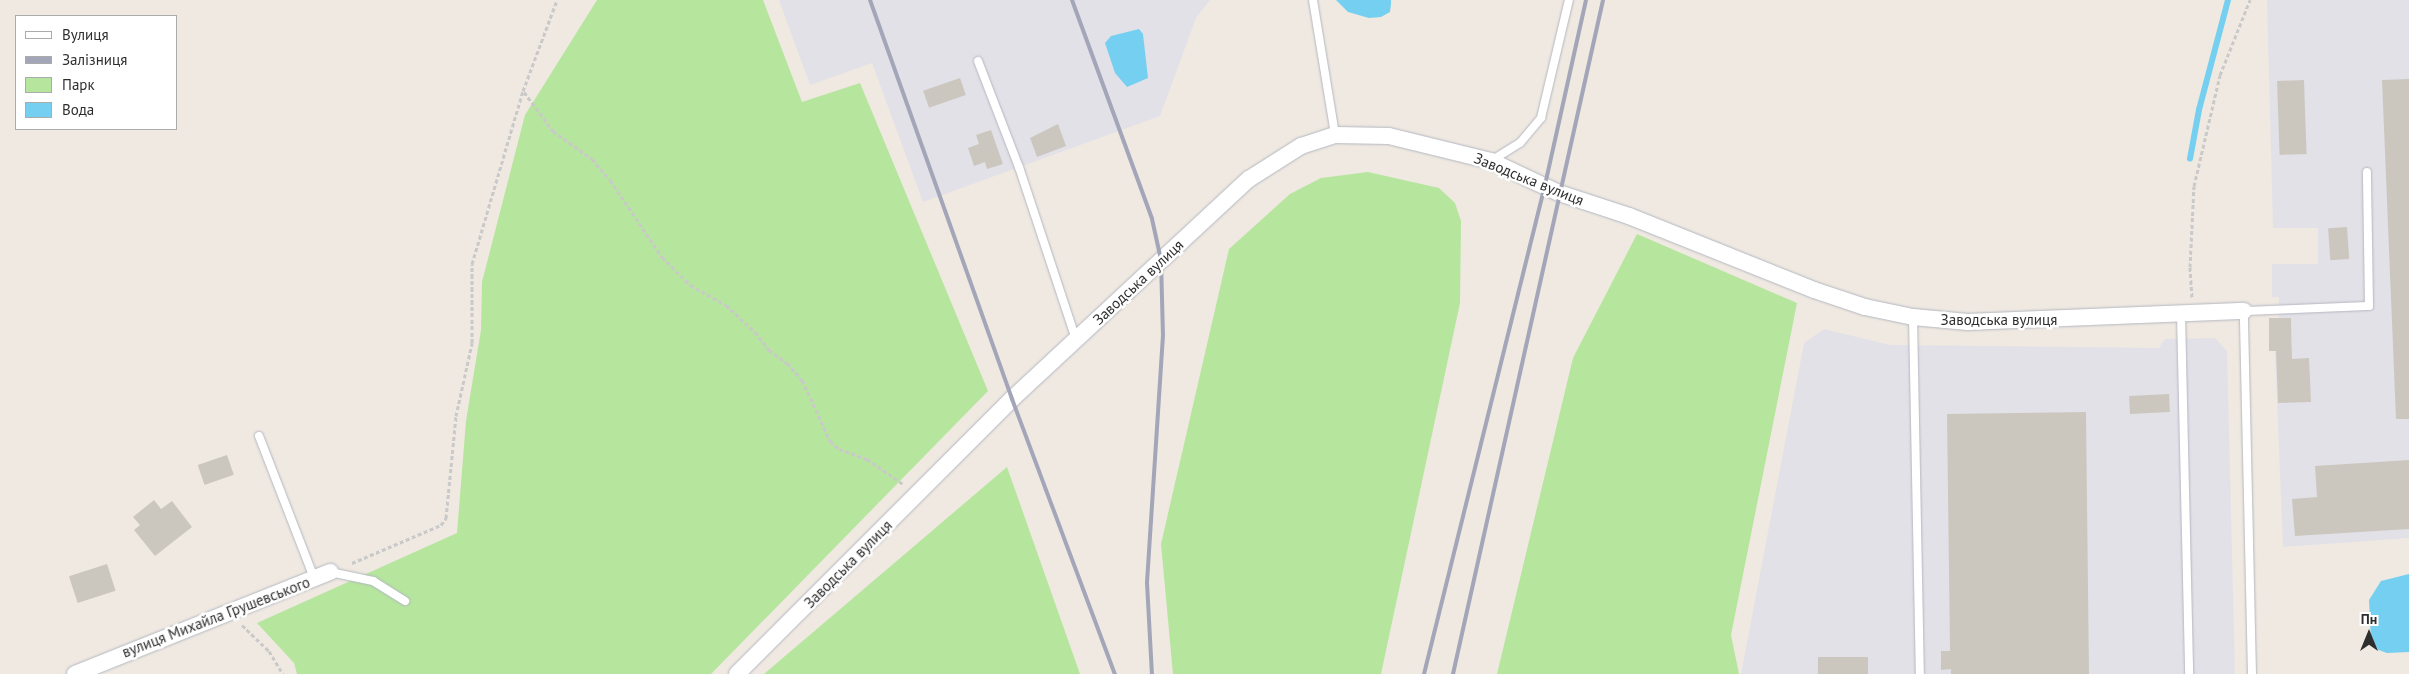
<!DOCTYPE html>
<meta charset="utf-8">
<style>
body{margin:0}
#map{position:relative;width:2409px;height:674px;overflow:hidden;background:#efe9e1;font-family:"PT Sans",sans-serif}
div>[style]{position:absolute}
.industrial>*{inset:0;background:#e3e1e8}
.green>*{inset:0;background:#b6e59e}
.water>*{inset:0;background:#75cff0}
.stream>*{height:5.5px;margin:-2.75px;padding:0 2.75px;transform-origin:2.75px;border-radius:2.75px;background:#75cff0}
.building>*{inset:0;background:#cbc7bf;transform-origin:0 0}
.path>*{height:3px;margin-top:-1.5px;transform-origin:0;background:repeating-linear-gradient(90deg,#c9c9c9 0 4px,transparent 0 6.5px)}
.roads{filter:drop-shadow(0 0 1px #b4b7c1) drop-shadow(0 0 1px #b4b7c1)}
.lane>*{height:8px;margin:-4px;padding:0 4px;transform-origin:4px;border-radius:4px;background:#fff}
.street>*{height:16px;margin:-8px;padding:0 8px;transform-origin:8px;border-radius:8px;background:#fff}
.rail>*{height:4px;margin:-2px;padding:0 2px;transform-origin:2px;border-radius:2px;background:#a3a6b8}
span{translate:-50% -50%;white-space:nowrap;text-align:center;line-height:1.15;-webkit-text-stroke:5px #fff;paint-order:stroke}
.street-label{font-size:15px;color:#2e2e2e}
.legend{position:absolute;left:15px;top:15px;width:162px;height:115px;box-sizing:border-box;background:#fff;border:1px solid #ababab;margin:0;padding:6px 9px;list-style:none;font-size:15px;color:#2e2e2e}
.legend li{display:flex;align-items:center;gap:10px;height:25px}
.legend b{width:25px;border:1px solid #ababab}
.north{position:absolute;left:2344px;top:609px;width:50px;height:50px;-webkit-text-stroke:4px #fff;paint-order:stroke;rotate:0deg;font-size:14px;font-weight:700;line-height:20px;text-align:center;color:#2e2e2e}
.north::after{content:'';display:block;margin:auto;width:18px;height:22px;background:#2e2e2e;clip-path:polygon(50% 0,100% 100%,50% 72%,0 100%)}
</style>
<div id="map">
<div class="industrial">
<div style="clip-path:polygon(779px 0,1210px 0,1196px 18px,1160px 116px,923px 202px,872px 63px,810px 85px)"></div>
<div style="clip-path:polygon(2267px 0,2409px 0,2409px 538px,2283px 547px,2275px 351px,2292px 351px,2291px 318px,2279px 318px,2279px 297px,2272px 297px,2272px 264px,2318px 264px,2318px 228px,2273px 228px)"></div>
<div style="clip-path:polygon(1824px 329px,1890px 345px,2159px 348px,2165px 339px,2215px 338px,2227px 351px,2235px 674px,1741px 674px,1804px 343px)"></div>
</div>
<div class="green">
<div style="clip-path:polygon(597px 0,763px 0,802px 102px,860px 83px,988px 391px,711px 674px,297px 674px,294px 663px,257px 623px,457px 533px,466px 421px,481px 330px,482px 282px,525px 115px)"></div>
<div style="clip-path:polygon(1368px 172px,1439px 188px,1455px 203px,1461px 221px,1460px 303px,1381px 674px,1173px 674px,1161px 544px,1229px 249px,1290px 194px,1321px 178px)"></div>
<div style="clip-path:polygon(1637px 234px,1797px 303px,1731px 635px,1739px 674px,1497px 674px,1573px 358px)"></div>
<div style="clip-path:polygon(1007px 467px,1080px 674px,764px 674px)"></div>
</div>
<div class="water">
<div style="clip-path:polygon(1336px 0,1391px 0,1391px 4px,1390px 12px,1381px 17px,1369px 18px,1348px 12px)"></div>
<div style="clip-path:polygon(1139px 29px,1143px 34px,1148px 78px,1127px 87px,1115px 73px,1105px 43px,1111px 36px)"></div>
<div style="clip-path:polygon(2409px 574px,2409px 652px,2387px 653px,2376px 649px,2371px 640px,2369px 600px,2381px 581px)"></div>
</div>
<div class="stream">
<div style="left:2190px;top:159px;width:50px;rotate:-79.6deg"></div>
<div style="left:2199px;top:110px;width:114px;rotate:-75.2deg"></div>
</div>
<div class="building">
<div style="left:960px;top:78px;width:18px;height:39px;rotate:71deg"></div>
<div style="clip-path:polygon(2409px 79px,2409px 419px,2396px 419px,2382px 80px)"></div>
<div style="left:2304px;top:80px;width:74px;height:27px;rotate:88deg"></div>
<div style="clip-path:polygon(1058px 124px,1066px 146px,1037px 157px,1030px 138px)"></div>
<div style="clip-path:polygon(991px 130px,1003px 164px,987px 169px,985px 162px,974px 166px,968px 148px,979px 144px,976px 135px)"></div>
<div style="left:2347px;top:227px;width:32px;height:19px;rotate:86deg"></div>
<div style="clip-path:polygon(2269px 318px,2291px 318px,2292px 359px,2309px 358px,2311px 402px,2278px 403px,2276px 351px,2269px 351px)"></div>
<div style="left:2169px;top:394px;width:18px;height:40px;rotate:87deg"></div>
<div style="clip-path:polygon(2086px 412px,2089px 674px,1951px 674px,1951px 669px,1941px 670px,1941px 651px,1950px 651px,1947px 414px)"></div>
<div style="left:227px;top:455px;width:21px;height:31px;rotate:71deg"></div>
<div style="clip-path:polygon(2409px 460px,2409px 529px,2295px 536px,2292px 499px,2317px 497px,2315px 466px)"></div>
<div style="clip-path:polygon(154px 500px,161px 509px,172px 501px,192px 527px,155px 556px,134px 530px,140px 525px,133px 517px)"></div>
<div style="left:107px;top:564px;width:28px;height:40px;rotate:72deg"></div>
<div style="left:1818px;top:657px;width:50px;height:17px"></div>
</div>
<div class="path">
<div style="left:524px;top:92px;width:49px;rotate:53.4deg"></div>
<div style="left:553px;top:131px;width:48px;rotate:35.7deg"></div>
<div style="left:592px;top:159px;width:28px;rotate:49deg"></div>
<div style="left:610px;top:180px;width:93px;rotate:56deg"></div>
<div style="left:662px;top:257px;width:40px;rotate:45deg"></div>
<div style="left:690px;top:285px;width:41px;rotate:29.1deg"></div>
<div style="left:726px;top:305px;width:40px;rotate:43deg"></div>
<div style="left:755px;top:332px;width:23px;rotate:52deg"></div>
<div style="left:769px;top:350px;width:22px;rotate:36deg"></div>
<div style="left:787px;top:363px;width:23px;rotate:49deg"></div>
<div style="left:802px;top:380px;width:67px;rotate:65.3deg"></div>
<div style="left:830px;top:441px;width:12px;rotate:42deg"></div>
<div style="left:839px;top:449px;width:30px;rotate:20deg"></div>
<div style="left:867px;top:459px;width:44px;rotate:34.8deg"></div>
<div style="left:2192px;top:297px;width:30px;rotate:-94deg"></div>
<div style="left:2190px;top:267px;width:81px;rotate:-87.2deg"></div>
<div style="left:2194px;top:186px;width:114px;rotate:-76.8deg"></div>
<div style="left:2220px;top:75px;width:81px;rotate:-68.2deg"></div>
<div style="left:352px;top:563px;width:97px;rotate:-23.1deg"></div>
<div style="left:441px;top:525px;width:9px;rotate:-54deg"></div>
<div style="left:446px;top:518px;width:102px;rotate:-84.4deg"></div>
<div style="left:456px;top:416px;width:75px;rotate:-77.6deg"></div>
<div style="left:472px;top:343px;width:79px;rotate:-90deg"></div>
<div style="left:472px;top:264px;width:180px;rotate:-73.6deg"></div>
<div style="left:523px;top:91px;width:97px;rotate:-69.5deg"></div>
<div style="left:242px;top:625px;width:37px;rotate:44deg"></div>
<div style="left:269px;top:651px;width:27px;rotate:59deg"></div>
</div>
<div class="roads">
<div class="lane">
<div style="left:1313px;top:0;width:137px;rotate:80.7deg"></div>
<div style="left:978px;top:61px;width:114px;rotate:68.9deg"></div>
<div style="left:1019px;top:167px;width:181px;rotate:71.7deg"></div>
<div style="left:1491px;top:161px;width:34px;rotate:-32deg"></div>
<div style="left:1520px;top:143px;width:33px;rotate:-50deg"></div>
<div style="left:1541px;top:118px;width:121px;rotate:-76.7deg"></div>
<div style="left:2181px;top:314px;width:360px;rotate:88.7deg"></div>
<div style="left:1913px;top:317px;width:357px;rotate:88.9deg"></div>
<div style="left:259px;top:436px;width:152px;rotate:68.8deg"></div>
<div style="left:330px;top:572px;width:44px;rotate:11.8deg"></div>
<div style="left:373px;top:581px;width:38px;rotate:32deg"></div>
<div style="left:2252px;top:674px;width:363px;rotate:-91.3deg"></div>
<div style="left:2244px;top:311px;width:125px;rotate:-2.3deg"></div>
<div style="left:2369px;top:306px;width:134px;rotate:-90.9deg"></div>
</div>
<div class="street">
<div style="left:75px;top:674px;width:275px;rotate:-21.8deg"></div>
<div style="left:737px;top:674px;width:389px;rotate:-45deg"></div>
<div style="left:1012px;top:399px;width:323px;rotate:-42.9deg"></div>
<div style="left:1249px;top:179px;width:62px;rotate:-32.4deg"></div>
<div style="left:1301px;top:146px;width:36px;rotate:-18deg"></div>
<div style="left:1335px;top:135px;width:54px;rotate:1.1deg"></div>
<div style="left:1389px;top:136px;width:105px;rotate:13.8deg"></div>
<div style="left:1491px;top:161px;width:75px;rotate:25.2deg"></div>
<div style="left:1559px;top:193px;width:74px;rotate:18.2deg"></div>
<div style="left:1629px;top:216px;width:199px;rotate:21.8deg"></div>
<div style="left:1814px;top:290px;width:54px;rotate:18.4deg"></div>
<div style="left:1865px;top:307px;width:49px;rotate:11.8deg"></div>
<div style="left:1913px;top:317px;width:55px;rotate:5.2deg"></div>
<div style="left:1968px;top:322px;width:276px;rotate:-2.3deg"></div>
</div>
</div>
<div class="rail">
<div style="left:870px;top:0;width:424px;rotate:70.4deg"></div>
<div style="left:1012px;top:399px;width:294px;rotate:69.5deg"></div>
<div style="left:1072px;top:0;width:233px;rotate:69.9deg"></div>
<div style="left:1152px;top:219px;width:42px;rotate:77.6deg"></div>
<div style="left:1161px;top:260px;width:75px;rotate:88.5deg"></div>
<div style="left:1163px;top:335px;width:249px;rotate:93.7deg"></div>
<div style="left:1147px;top:583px;width:91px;rotate:86.9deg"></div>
<div style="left:1424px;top:674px;width:504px;rotate:-76.1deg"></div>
<div style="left:1545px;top:185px;width:189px;rotate:-77.5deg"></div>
<div style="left:1453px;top:674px;width:690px;rotate:-77.45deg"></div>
</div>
<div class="street-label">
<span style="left:1529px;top:179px;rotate:22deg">Заводська вулиця</span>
<span style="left:1138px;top:282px;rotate:-43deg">Заводська вулиця</span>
<span style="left:1999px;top:320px">Заводська вулиця</span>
<span style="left:848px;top:564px;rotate:-45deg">Заводська вулиця</span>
<span style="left:216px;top:617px;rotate:-21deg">вулиця Михайла Грушевського</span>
</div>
<ul class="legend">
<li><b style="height:6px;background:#fff"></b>Вулиця</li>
<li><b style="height:6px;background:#a3a6b8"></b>Залізниця</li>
<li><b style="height:14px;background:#b6e59e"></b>Парк</li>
<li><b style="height:14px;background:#75cff0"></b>Вода</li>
</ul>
<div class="north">Пн</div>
</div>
